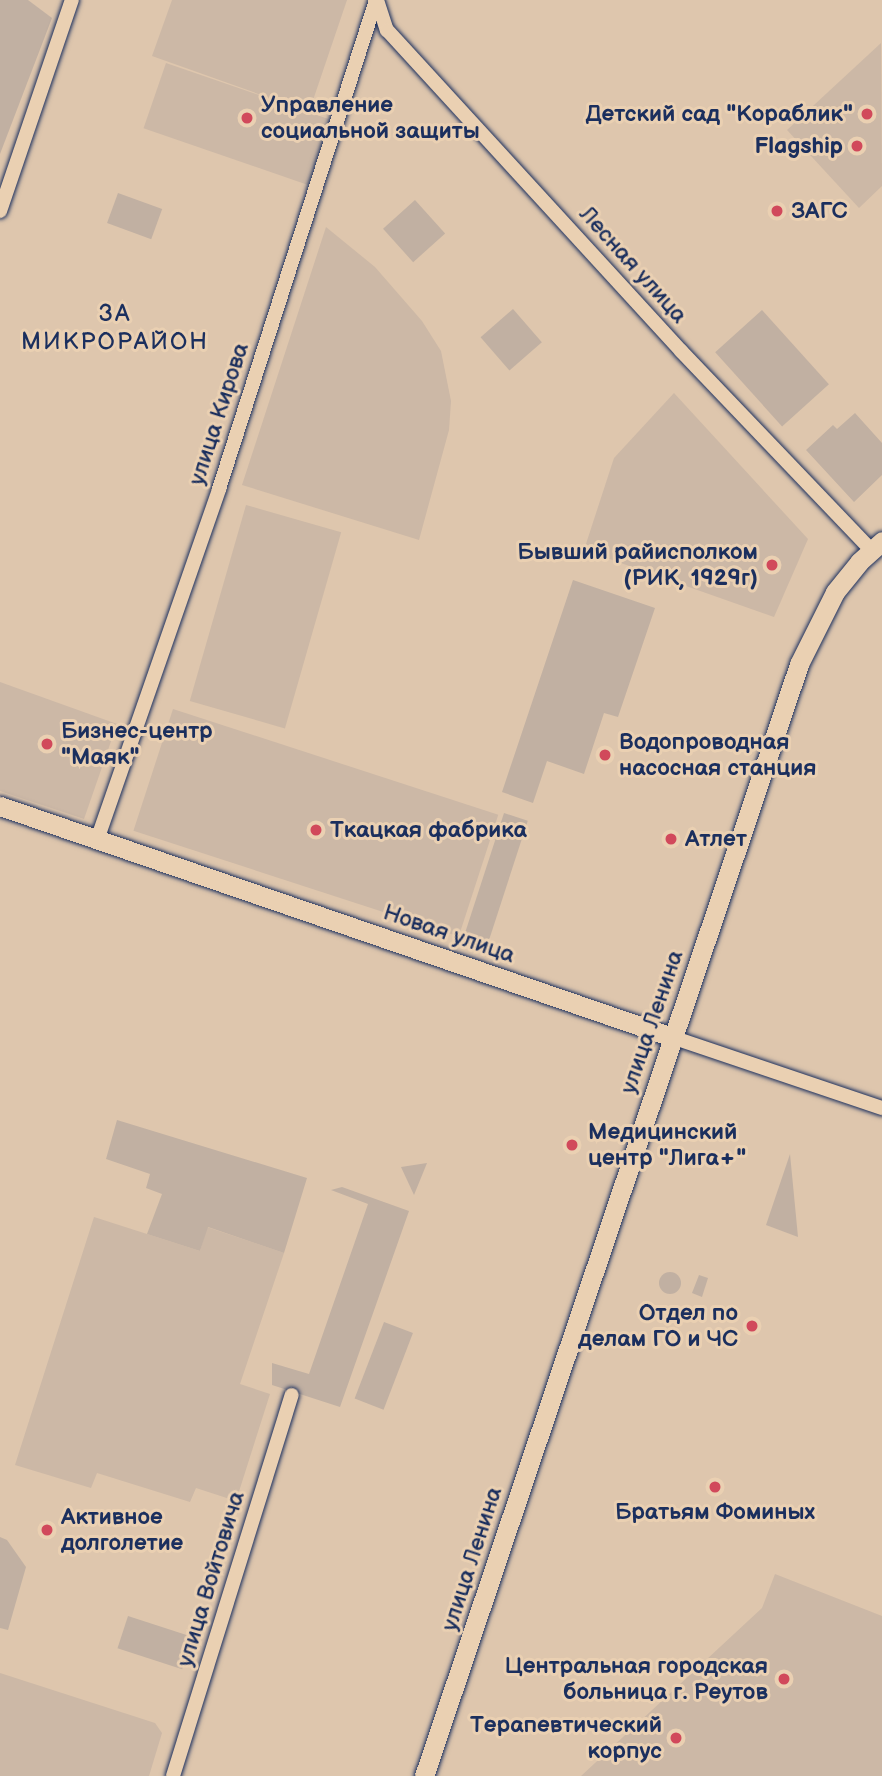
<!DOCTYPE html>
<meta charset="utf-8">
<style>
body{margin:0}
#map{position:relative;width:882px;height:1776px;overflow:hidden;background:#dec6ad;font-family:"Balsamiq Sans",sans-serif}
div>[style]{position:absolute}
.built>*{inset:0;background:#ccb8a6;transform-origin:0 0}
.green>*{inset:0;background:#c1b0a2;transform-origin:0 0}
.round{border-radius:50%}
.roads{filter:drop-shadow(0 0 2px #1b2f5e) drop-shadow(0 0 2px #1b2f5e)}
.street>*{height:14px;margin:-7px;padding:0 7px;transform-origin:7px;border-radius:7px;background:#ead0b2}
.secondary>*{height:19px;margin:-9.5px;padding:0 9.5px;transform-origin:9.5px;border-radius:9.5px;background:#ead0b2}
.dots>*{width:19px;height:19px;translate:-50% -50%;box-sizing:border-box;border:4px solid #ead0b2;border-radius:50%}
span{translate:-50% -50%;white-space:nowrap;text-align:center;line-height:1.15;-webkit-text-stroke:6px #ead0b2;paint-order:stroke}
.poi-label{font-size:23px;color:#1b2f5e;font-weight:700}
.left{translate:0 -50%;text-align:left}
.right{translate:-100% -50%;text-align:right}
.street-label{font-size:23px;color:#1b2f5e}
.neighbourhood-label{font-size:24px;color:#1b2f5e;letter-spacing:2px}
</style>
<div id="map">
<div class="built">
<div style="clip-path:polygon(172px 0,347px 0,309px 112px,152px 56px)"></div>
<div style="clip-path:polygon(881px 43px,882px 186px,859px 208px,787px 130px)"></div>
<div style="left:166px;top:63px;width:174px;height:69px;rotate:19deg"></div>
<div style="clip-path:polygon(326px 227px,375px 267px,422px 321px,441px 351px,451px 401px,449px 430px,419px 540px,242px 485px)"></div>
<div style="clip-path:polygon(674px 393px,808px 539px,774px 617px,584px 550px,614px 458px)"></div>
<div style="left:246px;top:505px;width:99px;height:204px;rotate:16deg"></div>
<div style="clip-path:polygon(0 682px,117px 724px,84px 819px,0 791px)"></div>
<div style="left:173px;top:709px;width:342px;height:128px;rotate:18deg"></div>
<div style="clip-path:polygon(94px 1217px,200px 1251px,207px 1227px,284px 1253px,240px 1384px,270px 1394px,236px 1501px,196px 1488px,190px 1502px,97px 1473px,91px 1488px,15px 1465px)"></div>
<div style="clip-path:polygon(775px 1574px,882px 1616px,882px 1776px,581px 1776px,762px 1608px)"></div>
<div style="clip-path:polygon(0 1673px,155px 1723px,162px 1733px,149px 1776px,0 1776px)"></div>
</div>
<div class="green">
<div style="clip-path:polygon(0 0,28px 0,52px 18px,0 154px)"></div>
<div style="left:118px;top:193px;width:47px;height:32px;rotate:20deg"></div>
<div style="left:415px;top:200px;width:45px;height:43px;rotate:48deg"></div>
<div style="left:513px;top:309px;width:44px;height:43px;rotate:49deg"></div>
<div style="left:762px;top:310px;width:100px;height:63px;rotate:48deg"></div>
<div style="clip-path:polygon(855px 413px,882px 443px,882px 475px,854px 502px,806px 450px,833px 425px,837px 429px)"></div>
<div style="clip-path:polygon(573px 580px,655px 608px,618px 717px,604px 713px,584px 774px,547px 761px,533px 803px,502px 792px)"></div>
<div style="left:504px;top:813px;width:25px;height:139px;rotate:18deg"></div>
<div style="clip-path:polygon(117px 1120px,307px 1178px,284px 1253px,208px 1227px,200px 1251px,147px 1234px,162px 1194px,146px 1188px,150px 1174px,106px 1159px)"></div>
<div style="clip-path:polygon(790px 1154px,798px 1237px,766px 1225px)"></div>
<div style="clip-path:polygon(427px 1163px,414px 1195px,401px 1167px)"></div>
<div style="clip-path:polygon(342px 1187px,409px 1211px,340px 1407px,272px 1385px,272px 1363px,309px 1374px,368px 1204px,331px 1190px)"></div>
<div class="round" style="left:659px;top:1272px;width:22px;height:22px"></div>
<div style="clip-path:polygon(699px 1275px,708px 1278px,702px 1297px,692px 1293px)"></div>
<div style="left:384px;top:1322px;width:31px;height:82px;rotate:21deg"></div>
<div style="clip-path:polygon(0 1537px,7px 1540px,26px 1567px,8px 1630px,0 1628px)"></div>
<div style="left:128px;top:1616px;width:68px;height:34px;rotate:18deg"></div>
</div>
<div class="roads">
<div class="street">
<div style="left:377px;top:0;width:32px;rotate:72deg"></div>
<div style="left:387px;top:30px;width:435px;rotate:47.5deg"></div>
<div style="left:681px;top:351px;width:275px;rotate:46.3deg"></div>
<div style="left:0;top:211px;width:223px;rotate:-71.2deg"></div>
<div style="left:97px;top:840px;width:372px;rotate:-70.8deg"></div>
<div style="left:219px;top:489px;width:514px;rotate:-72.2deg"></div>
<div style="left:672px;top:1037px;width:222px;rotate:18.7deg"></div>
<div style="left:173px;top:1776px;width:399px;rotate:-72.7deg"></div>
</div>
<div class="secondary">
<div style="left:0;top:806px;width:711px;rotate:18.97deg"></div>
<div style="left:424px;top:1776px;width:1174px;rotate:-71.36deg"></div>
<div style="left:799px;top:664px;width:80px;rotate:-63.4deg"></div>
<div style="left:835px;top:592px;width:38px;rotate:-51deg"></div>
<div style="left:859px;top:562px;width:31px;rotate:-42deg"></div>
</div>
</div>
<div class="dots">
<div style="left:867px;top:114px;background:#d1495b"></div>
<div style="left:247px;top:118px;background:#d1495b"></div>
<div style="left:857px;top:146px;background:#d1495b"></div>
<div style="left:777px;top:211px;background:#d1495b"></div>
<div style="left:772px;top:565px;background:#d1495b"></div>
<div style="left:47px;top:744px;background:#d1495b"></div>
<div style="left:605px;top:755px;background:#d1495b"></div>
<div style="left:316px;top:830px;background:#d1495b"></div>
<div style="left:671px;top:839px;background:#d1495b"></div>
<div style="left:572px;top:1145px;background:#d1495b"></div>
<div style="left:752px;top:1326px;background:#d1495b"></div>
<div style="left:715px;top:1487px;background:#d1495b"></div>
<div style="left:47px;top:1530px;background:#d1495b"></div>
<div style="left:784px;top:1679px;background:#d1495b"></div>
<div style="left:676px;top:1738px;background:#d1495b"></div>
</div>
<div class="poi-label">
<span class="left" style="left:261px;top:118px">Управление<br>социальной защиты</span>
<span class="right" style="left:853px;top:114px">Детский сад "Кораблик"</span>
<span class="right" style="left:843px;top:146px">Flagship</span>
<span class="left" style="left:791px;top:211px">ЗАГС</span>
<span class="right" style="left:758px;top:565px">Бывший райисполком<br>(РИК, 1929г)</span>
<span class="left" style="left:61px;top:744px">Бизнес-центр<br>"Маяк"</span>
<span class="left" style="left:619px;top:755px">Водопроводная<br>насосная станция</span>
<span class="left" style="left:330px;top:830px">Ткацкая фабрика</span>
<span class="left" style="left:685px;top:839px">Атлет</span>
<span class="left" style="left:588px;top:1145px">Медицинский<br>центр "Лига+"</span>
<span class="right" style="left:738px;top:1326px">Отдел по<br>делам ГО и ЧС</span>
<span style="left:715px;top:1512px">Братьям Фоминых</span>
<span class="left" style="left:61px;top:1530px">Активное<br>долголетие</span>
<span class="right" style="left:768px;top:1679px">Центральная городская<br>больница г. Реутов</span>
<span class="right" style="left:662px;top:1738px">Терапевтический<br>корпус</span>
</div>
<div class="street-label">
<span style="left:633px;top:265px;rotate:48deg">Лесная улица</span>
<span style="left:219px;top:414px;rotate:-72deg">улица Кирова</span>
<span style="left:449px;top:934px;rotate:19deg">Новая улица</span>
<span style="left:652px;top:1022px;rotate:-71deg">улица Ленина</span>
<span style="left:472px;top:1559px;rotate:-72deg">улица Ленина</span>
<span style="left:211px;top:1579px;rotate:-73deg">улица Войтовича</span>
</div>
<div class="neighbourhood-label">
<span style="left:115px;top:328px">3А<br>МИКРОРАЙОН</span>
</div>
</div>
